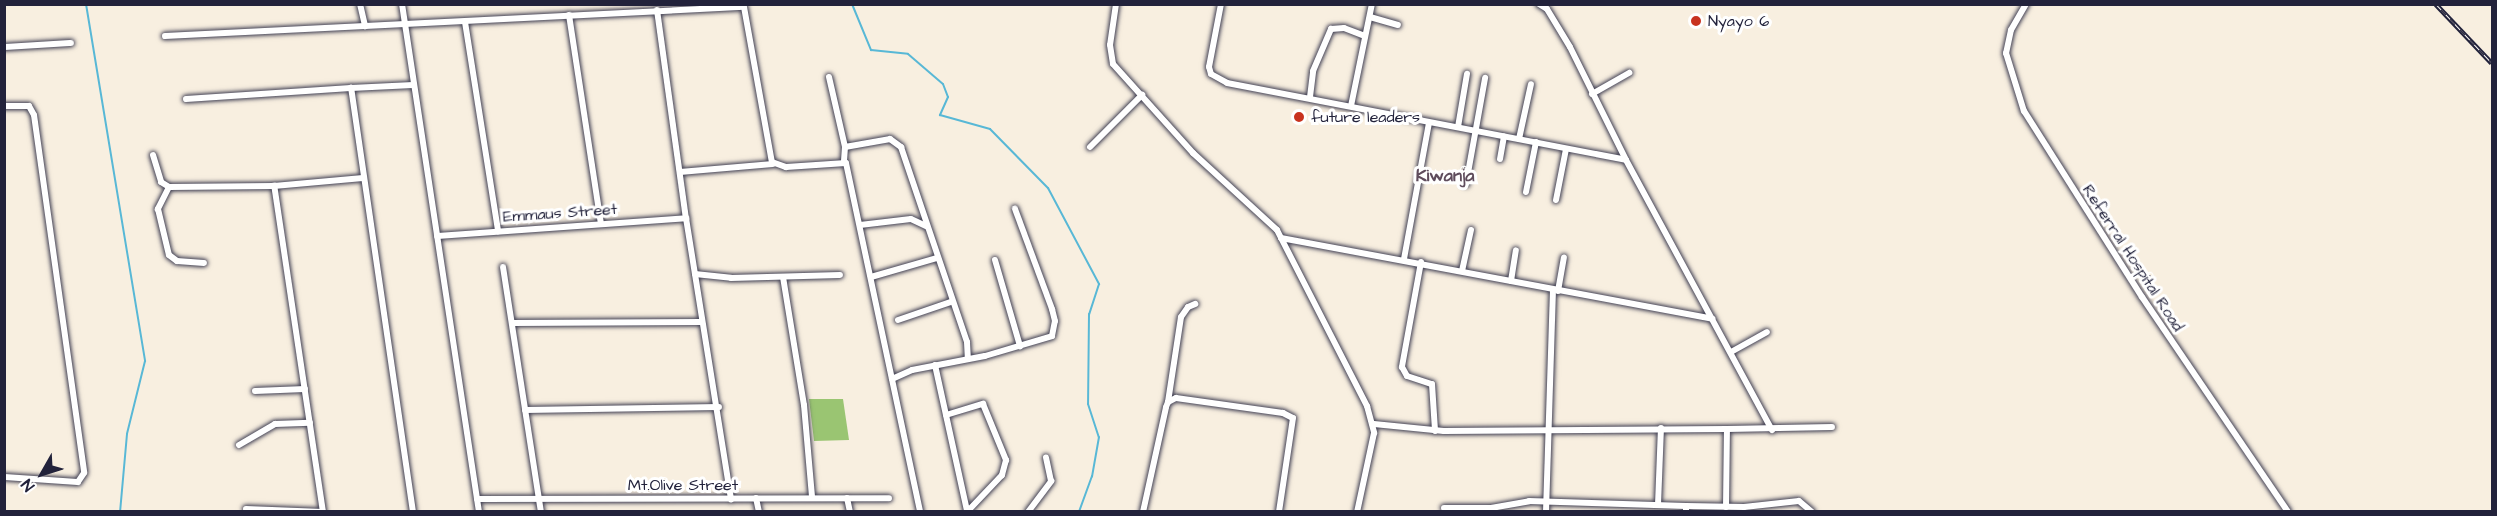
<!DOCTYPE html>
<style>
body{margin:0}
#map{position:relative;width:2497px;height:516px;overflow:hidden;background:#f8efe0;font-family:"Architects Daughter",sans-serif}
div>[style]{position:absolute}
.green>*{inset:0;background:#9ac572}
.stream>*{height:2px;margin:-1px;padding:0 1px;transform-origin:1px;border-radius:1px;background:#58b8d6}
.roads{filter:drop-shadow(0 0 2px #424154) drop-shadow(0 0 2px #424154)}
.street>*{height:6px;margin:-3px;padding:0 3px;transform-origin:3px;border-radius:3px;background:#fff}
.rail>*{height:4.5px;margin-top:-2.25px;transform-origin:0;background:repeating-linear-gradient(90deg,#fff 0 7px,#22223b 0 14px);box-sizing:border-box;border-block:2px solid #22223b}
.dots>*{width:16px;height:16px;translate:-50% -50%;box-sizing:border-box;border:3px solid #fff;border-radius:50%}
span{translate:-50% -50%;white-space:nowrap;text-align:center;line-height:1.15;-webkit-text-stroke:6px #fff;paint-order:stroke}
.poi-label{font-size:16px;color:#22223b}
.left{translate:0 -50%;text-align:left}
.street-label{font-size:16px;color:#22223b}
.neighbourhood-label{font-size:18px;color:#5f4c5c;font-weight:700}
.frame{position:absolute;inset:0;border:6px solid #22223b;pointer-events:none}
.north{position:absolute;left:12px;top:444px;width:60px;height:60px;-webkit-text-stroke:4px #fff;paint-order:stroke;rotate:231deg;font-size:16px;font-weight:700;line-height:24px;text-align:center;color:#22223b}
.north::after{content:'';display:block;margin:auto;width:21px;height:27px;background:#22223b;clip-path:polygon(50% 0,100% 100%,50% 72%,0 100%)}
</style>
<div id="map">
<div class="green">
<div style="clip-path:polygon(809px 399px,843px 399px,849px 440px,814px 441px)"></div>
</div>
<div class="stream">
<div style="left:86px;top:4px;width:362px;rotate:80.6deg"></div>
<div style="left:145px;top:361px;width:75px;rotate:103.9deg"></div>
<div style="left:127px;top:434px;width:78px;rotate:95.1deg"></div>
<div style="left:852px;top:4px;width:50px;rotate:67.6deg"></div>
<div style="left:871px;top:50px;width:37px;rotate:6deg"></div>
<div style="left:908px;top:54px;width:46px;rotate:40.6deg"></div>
<div style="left:943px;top:84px;width:14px;rotate:69deg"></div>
<div style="left:948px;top:97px;width:20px;rotate:114deg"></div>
<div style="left:940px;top:115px;width:52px;rotate:15.6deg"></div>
<div style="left:990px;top:129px;width:83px;rotate:45.5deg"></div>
<div style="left:1048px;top:188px;width:109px;rotate:62deg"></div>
<div style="left:1099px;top:284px;width:32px;rotate:108deg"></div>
<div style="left:1089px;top:314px;width:90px;rotate:90.6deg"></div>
<div style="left:1088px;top:404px;width:35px;rotate:72deg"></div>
<div style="left:1099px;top:437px;width:40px;rotate:100deg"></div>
<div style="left:1092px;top:476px;width:38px;rotate:110deg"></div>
</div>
<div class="roads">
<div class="street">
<div style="left:360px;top:4px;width:23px;rotate:77deg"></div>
<div style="left:365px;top:26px;width:379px;rotate:-2.9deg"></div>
<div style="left:744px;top:7px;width:158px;rotate:79.8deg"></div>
<div style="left:772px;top:162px;width:15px;rotate:20deg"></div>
<div style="left:786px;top:167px;width:60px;rotate:-3.8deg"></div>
<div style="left:846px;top:163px;width:357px;rotate:78deg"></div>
<div style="left:402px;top:4px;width:514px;rotate:81.38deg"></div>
<div style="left:1116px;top:4px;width:41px;rotate:98.3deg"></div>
<div style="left:1110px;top:45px;width:19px;rotate:81deg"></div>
<div style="left:1113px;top:64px;width:120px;rotate:48deg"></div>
<div style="left:1193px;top:153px;width:114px;rotate:42.5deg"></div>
<div style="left:1277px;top:230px;width:198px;rotate:62.9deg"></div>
<div style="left:1367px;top:406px;width:28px;rotate:75deg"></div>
<div style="left:1374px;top:433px;width:81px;rotate:102.1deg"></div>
<div style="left:1221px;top:4px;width:64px;rotate:100.8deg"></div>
<div style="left:1209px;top:67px;width:7px;rotate:74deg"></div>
<div style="left:1211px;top:74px;width:18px;rotate:29deg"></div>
<div style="left:1227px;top:83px;width:406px;rotate:10.9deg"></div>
<div style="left:1539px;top:4px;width:9px;rotate:32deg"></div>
<div style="left:1547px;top:9px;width:44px;rotate:58.8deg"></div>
<div style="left:1570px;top:47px;width:126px;rotate:63.6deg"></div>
<div style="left:1626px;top:160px;width:307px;rotate:61.6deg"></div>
<div style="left:2026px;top:4px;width:30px;rotate:120deg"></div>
<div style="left:2011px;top:30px;width:24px;rotate:102deg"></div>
<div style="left:2006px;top:53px;width:61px;rotate:72.8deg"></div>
<div style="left:2024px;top:111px;width:220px;rotate:57.6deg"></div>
<div style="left:2142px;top:297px;width:260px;rotate:55.8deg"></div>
<div style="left:657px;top:10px;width:210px;rotate:82.1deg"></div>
<div style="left:686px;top:218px;width:285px;rotate:80.9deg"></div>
<div style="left:569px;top:15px;width:210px;rotate:81.3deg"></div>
<div style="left:1370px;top:17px;width:29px;rotate:16deg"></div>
<div style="left:465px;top:22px;width:212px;rotate:81deg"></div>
<div style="left:165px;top:36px;width:200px;rotate:-2.9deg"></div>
<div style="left:4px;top:47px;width:67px;rotate:-3.4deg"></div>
<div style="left:829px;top:77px;width:72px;rotate:77.1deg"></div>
<div style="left:1592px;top:94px;width:43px;rotate:-29.6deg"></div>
<div style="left:1310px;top:97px;width:26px;rotate:-83deg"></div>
<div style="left:1313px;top:71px;width:46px;rotate:-66.8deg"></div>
<div style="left:1331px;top:29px;width:13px;rotate:-4deg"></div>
<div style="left:1344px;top:28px;width:22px;rotate:21deg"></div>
<div style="left:186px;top:99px;width:165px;rotate:-3.8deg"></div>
<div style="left:4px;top:106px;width:25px"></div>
<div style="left:29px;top:106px;width:10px;rotate:61deg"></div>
<div style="left:34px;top:115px;width:361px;rotate:82deg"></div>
<div style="left:84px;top:473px;width:11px;rotate:124deg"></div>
<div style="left:78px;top:482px;width:74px;rotate:-176.1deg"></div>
<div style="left:1351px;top:106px;width:104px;rotate:-78.4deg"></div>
<div style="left:1458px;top:127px;width:54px;rotate:-80.4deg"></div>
<div style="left:1519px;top:139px;width:56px;rotate:-77.7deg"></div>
<div style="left:1090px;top:147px;width:74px;rotate:-45deg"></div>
<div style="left:153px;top:155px;width:28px;rotate:73deg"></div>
<div style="left:161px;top:182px;width:9px;rotate:32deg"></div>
<div style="left:169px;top:187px;width:105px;rotate:-0.5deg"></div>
<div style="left:1500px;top:159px;width:23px;rotate:-80deg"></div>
<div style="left:844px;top:161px;width:14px;rotate:-86deg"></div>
<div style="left:845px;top:147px;width:46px;rotate:-10.1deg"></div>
<div style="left:890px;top:139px;width:14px;rotate:36deg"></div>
<div style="left:901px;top:147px;width:206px;rotate:71.3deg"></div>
<div style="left:967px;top:342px;width:17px;rotate:87deg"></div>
<div style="left:680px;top:172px;width:93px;rotate:-4.9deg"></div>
<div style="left:1466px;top:184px;width:108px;rotate:-79.8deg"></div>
<div style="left:169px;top:187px;width:25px;rotate:117deg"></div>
<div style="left:158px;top:209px;width:47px;rotate:76.6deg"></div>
<div style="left:169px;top:255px;width:10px;rotate:37deg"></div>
<div style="left:177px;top:261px;width:27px;rotate:4deg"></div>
<div style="left:1526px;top:192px;width:51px;rotate:-78.7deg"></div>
<div style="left:1556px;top:200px;width:52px;rotate:-78.9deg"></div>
<div style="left:860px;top:225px;width:51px;rotate:-6.7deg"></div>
<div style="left:911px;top:219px;width:17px;rotate:25deg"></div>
<div style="left:437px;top:236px;width:250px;rotate:-4.1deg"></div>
<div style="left:1281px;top:238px;width:439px;rotate:10.6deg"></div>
<div style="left:1404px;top:259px;width:138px;rotate:-79.6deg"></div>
<div style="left:995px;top:260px;width:90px;rotate:73.8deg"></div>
<div style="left:1421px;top:262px;width:107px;rotate:100.3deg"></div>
<div style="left:1402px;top:367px;width:10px;rotate:61deg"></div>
<div style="left:1407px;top:376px;width:26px;rotate:18deg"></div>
<div style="left:1432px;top:384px;width:47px;rotate:86.3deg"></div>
<div style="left:503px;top:267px;width:248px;rotate:81.2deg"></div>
<div style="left:1462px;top:271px;width:42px;rotate:-77.6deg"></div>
<div style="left:695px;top:274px;width:36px;rotate:6deg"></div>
<div style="left:731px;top:278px;width:109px;rotate:-1.6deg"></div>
<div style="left:783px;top:277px;width:130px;rotate:80.7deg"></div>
<div style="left:804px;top:405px;width:92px;rotate:85deg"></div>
<div style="left:871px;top:277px;width:69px;rotate:-16.1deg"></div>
<div style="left:1511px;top:281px;width:31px;rotate:-81deg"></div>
<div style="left:1558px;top:291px;width:34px;rotate:-80deg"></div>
<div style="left:898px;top:320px;width:56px;rotate:-18.8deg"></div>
<div style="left:512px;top:323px;width:190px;rotate:-0.3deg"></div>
<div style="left:1731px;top:352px;width:41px;rotate:-29.1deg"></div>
<div style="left:935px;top:365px;width:149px;rotate:77.6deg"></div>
<div style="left:892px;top:379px;width:22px;rotate:-24deg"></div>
<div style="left:912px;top:370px;width:74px;rotate:-10.9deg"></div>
<div style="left:985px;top:356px;width:70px;rotate:-16.6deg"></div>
<div style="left:1052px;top:336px;width:15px;rotate:-79deg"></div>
<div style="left:1055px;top:321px;width:12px;rotate:-104deg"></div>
<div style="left:1052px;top:309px;width:107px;rotate:-110.3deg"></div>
<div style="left:255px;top:391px;width:50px;rotate:-2.3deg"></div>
<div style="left:1168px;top:402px;width:86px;rotate:-81.3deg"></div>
<div style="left:1181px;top:317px;width:12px;rotate:-55deg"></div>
<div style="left:1188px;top:307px;width:8px;rotate:-23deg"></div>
<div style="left:525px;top:410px;width:194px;rotate:-0.9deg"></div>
<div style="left:946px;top:415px;width:39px;rotate:-17deg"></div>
<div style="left:983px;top:404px;width:61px;rotate:67.7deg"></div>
<div style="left:1006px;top:460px;width:16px;rotate:105deg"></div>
<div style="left:1002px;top:475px;width:51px;rotate:133.4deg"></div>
<div style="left:1374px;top:424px;width:70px;rotate:5.7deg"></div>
<div style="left:1444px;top:431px;width:283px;rotate:-0.4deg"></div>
<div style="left:239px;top:445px;width:42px;rotate:-30.3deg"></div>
<div style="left:275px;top:424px;width:35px;rotate:-2deg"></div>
<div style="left:756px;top:498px;width:14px;rotate:78deg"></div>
<div style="left:847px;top:498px;width:14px;rotate:78deg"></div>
<div style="left:477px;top:499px;width:412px;rotate:-0.1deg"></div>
<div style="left:1658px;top:505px;width:77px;rotate:-87.8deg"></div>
<div style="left:1686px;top:506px;width:58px;rotate:1deg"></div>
<div style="left:1744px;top:507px;width:55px;rotate:-6.2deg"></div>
<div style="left:1799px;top:501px;width:17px;rotate:40deg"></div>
<div style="left:1726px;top:507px;width:78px;rotate:-89.3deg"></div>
<div style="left:1727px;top:429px;width:105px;rotate:-1.1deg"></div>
<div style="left:1444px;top:508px;width:47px"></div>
<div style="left:1491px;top:508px;width:39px;rotate:-10deg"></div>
<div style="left:1529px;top:501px;width:157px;rotate:1.8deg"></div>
<div style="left:1686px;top:506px;width:6px;rotate:90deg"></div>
<div style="left:246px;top:509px;width:77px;rotate:2.2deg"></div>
<div style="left:323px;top:512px;width:330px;rotate:-98.5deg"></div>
<div style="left:274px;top:186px;width:89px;rotate:-5.1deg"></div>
<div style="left:413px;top:512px;width:429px;rotate:-98.3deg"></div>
<div style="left:351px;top:88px;width:62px;rotate:-2.8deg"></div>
<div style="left:1028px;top:512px;width:39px;rotate:-53deg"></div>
<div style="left:1051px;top:481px;width:24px;rotate:-102deg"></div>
<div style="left:1143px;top:512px;width:107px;rotate:-77.6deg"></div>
<div style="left:1166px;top:407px;width:5px;rotate:-68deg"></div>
<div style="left:1168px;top:402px;width:9px;rotate:-27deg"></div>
<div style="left:1176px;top:398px;width:108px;rotate:8deg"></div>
<div style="left:1283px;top:413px;width:11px;rotate:27deg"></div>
<div style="left:1293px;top:418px;width:95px;rotate:98.5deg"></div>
<div style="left:1546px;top:512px;width:222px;rotate:-88.2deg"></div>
</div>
</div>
<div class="rail">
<div style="left:2436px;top:4px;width:81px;rotate:46.5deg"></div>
</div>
<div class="dots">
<div style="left:1696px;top:21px;background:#c8321e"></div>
<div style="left:1299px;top:117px;background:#c8321e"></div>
</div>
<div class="poi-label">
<span class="left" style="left:1708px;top:21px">Nyayo 6</span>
<span class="left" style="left:1311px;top:117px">future leaders</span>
</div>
<div class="street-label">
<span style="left:560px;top:213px;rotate:-4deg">Emmaus Street</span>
<span style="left:2133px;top:258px;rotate:57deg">Referral Hospital Road</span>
<span style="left:683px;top:485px">Mt.Olive Street</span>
</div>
<div class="neighbourhood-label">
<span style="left:1445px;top:176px">Kiwanja</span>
</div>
<div class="frame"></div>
<div class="north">N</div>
</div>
